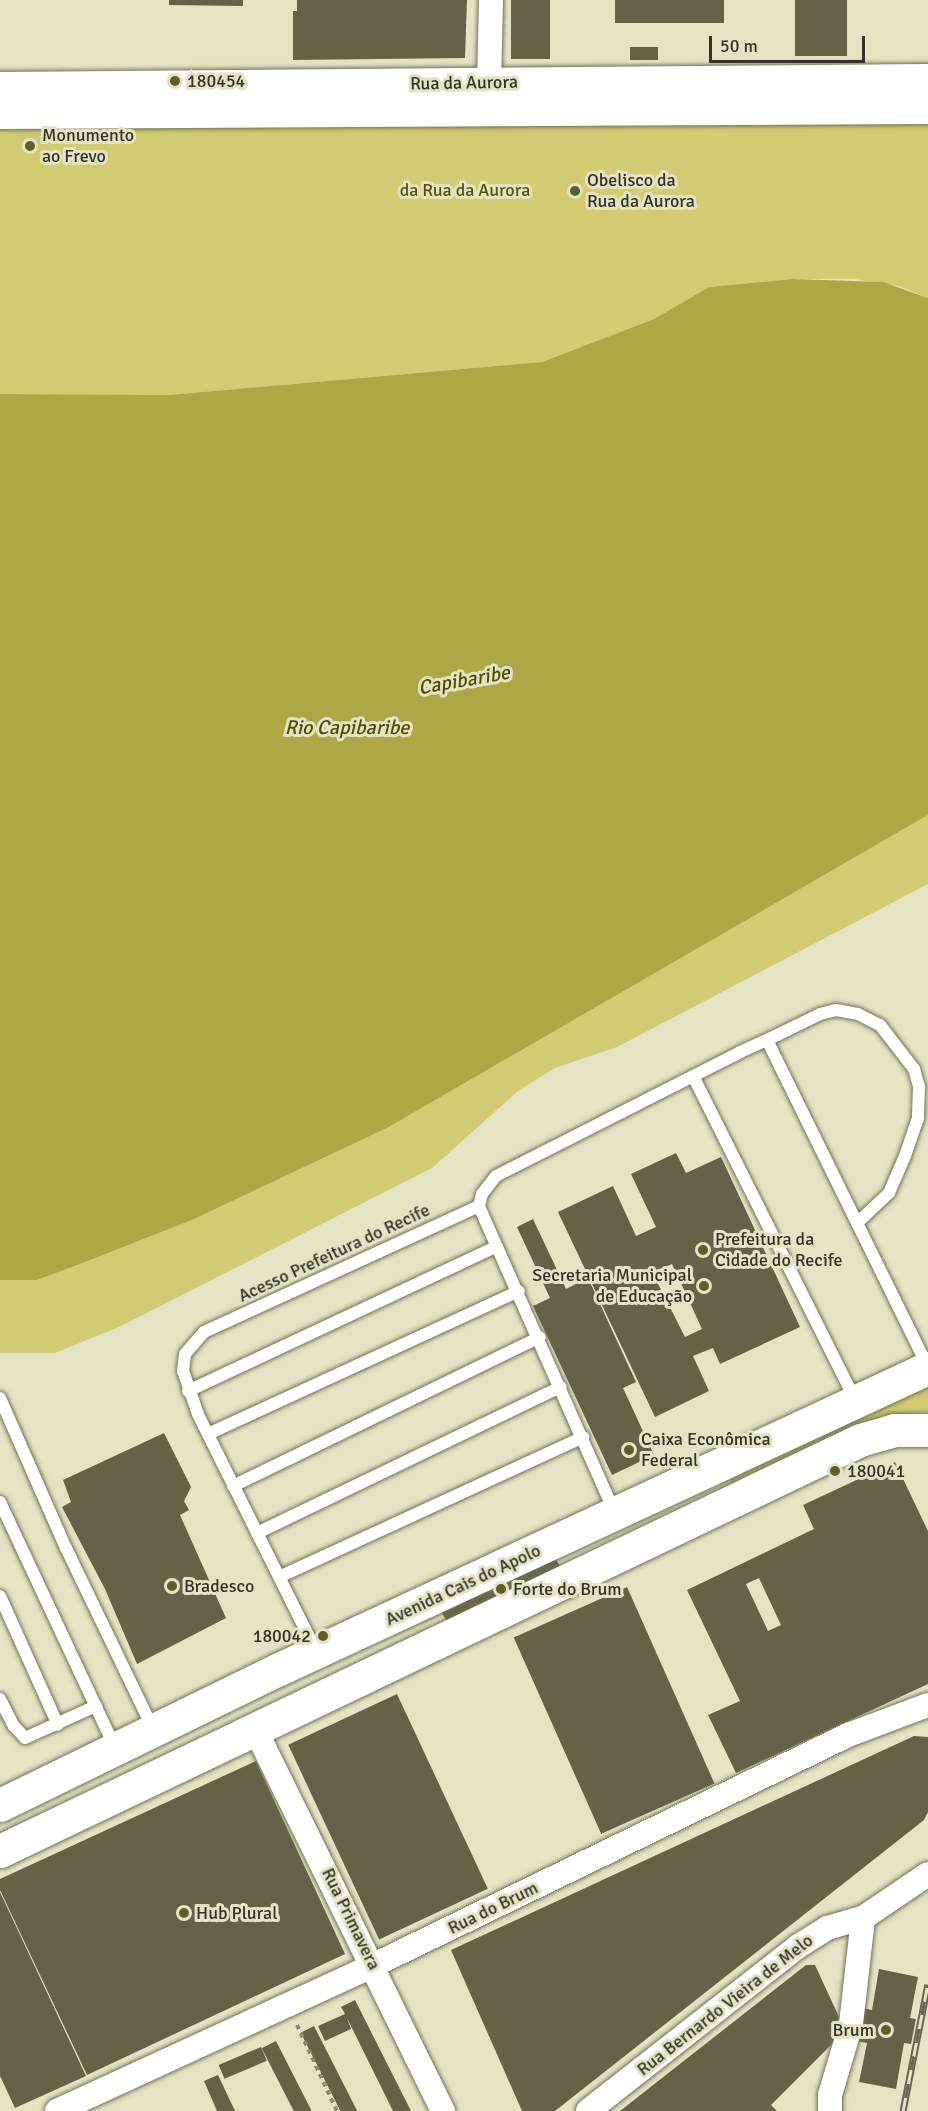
<!DOCTYPE html>
<meta charset="utf-8">
<style>
body{margin:0}
#map{position:relative;width:928px;height:2111px;overflow:hidden;background:#e4e3c4;font-family:Signika,sans-serif}
div>[style]{position:absolute}
.green>*{inset:0;background:#d1cc71}
.water>*{inset:0;background:#ada846}
.building>*{inset:0;background:#646347;transform-origin:0 0}
.path>*{height:4px;margin-top:-2px;transform-origin:0;background:repeating-linear-gradient(90deg,#8a8a75 0 4.5px,transparent 0 9px)}
.roads{filter:drop-shadow(0 0 2px #737256) drop-shadow(0 0 2px #737256)}
.lane>*{height:12px;margin:-6px;padding:0 6px;transform-origin:6px;border-radius:6px;background:#fff}
.street>*{height:24px;margin:-12px;padding:0 12px;transform-origin:12px;border-radius:12px;background:#fff}
.secondary>*{height:33px;margin:-16.5px;padding:0 16.5px;transform-origin:16.5px;border-radius:16.5px;background:#fff}
.rail>*{height:7px;margin-top:-3.5px;transform-origin:0;background:repeating-linear-gradient(90deg,#e4e3c4 0 14px,#665 0 28px);box-sizing:border-box;border-block:2px solid #665}
.dots>*{width:16px;height:16px;translate:-50% -50%;box-sizing:border-box;border:3px solid #e4e3c4;border-radius:50%}
span{translate:-50% -50%;white-space:nowrap;text-align:center;line-height:1.15;-webkit-text-stroke:6px #e4e3c4;paint-order:stroke}
.poi-label{font-size:18px;color:#333327}
.left{translate:0 -50%;text-align:left}
.right{translate:-100% -50%;text-align:right}
.street-label{font-size:18px;color:#333327}
.park-label{font-size:18px;color:#595407}
.water-label{font-size:20px;color:#544f00;font-style:italic}
.scale{position:absolute;left:709px;top:36px;width:156px;height:27px;box-sizing:border-box;border:3px solid #333327;border-top:0;padding-left:8px;font-size:18px;line-height:21px;white-space:nowrap;color:#333327;-webkit-text-stroke:4px #e4e3c4;paint-order:stroke}
</style>
<div id="map">
<div class="green">
<div style="clip-path:polygon(928px 123px,928px 298px,899px 286px,854px 279px,792px 279px,709px 287px,654px 319px,542px 362px,169px 395px,0 394px,0 126px)"></div>
<div style="clip-path:polygon(928px 815px,928px 884px,617px 1047px,555px 1068px,518px 1091px,432px 1168px,119px 1327px,55px 1353px,0 1353px,0 1280px,37px 1280px,88px 1261px,192px 1220px,387px 1128px)"></div>
<div style="clip-path:polygon(928px 1384px,928px 1412px,902px 1414px,733px 1488px,729px 1477px)"></div>
</div>
<div class="water">
<div style="clip-path:polygon(792px 279px,883px 282px,928px 298px,928px 815px,387px 1128px,192px 1220px,88px 1261px,37px 1280px,0 1280px,0 394px,169px 395px,542px 362px,654px 319px,709px 287px)"></div>
</div>
<div class="building">
<div style="clip-path:polygon(169px 0,243px 0,243px 6px,169px 5px)"></div>
<div style="clip-path:polygon(297px 0,467px 0,465px 58px,293px 60px,293px 11px,297px 11px)"></div>
<div style="left:511px;top:0;width:39px;height:59px"></div>
<div style="left:615px;top:0;width:109px;height:23px"></div>
<div style="left:795px;top:0;width:52px;height:56px"></div>
<div style="left:630px;top:47px;width:28px;height:13px"></div>
<div style="clip-path:polygon(evenodd,676px 1153px,686px 1173px,721px 1157px,800px 1327px,720px 1364px,713px 1348px,693px 1356px,709px 1391px,655px 1417px,558px 1212px,613px 1186px,636px 1236px,656px 1227px,631px 1174px,676px 1153px,672px 1264px,702px 1329px,685px 1337px,652px 1272px,672px 1264px)"></div>
<div style="clip-path:polygon(533px 1219px,566px 1289px,588px 1278px,636px 1382px,623px 1388px,654px 1455px,612px 1475px,533px 1306px,550px 1298px,517px 1227px)"></div>
<div style="clip-path:polygon(164px 1433px,191px 1487px,184px 1501px,189px 1510px,180px 1515px,226px 1618px,137px 1664px,105px 1589px,62px 1507px,71px 1502px,63px 1480px)"></div>
<div style="clip-path:polygon(evenodd,895px 1462px,928px 1531px,928px 1684px,736px 1773px,708px 1715px,740px 1701px,687px 1590px,814px 1529px,803px 1505px,895px 1462px,759px 1578px,781px 1625px,768px 1631px,746px 1584px,759px 1578px)"></div>
<div style="left:553px;top:1553px;width:22px;height:126px;rotate:63deg"></div>
<div style="left:627px;top:1587px;width:215px;height:124px;rotate:66deg"></div>
<div style="left:397px;top:1694px;width:215px;height:120px;rotate:65deg"></div>
<div style="clip-path:polygon(914px 1736px,928px 1737px,928px 1812px,924px 1820px,555px 2111px,522px 2111px,451px 1950px)"></div>
<div style="clip-path:polygon(256px 1761px,345px 1954px,87px 2075px,0 1890px,0 1879px)"></div>
<div style="clip-path:polygon(0 1892px,86px 2076px,15px 2108px,0 2076px)"></div>
<div style="clip-path:polygon(806px 1965px,815px 1965px,839px 2017px,834px 2042px,771px 2105px,777px 2111px,620px 2111px)"></div>
<div style="clip-path:polygon(879px 1969px,918px 1977px,910px 2018px,916px 2019px,911px 2044px,904px 2043px,896px 2089px,859px 2082px,867px 2043px,856px 2041px,862px 2008px,872px 2010px)"></div>
<div style="clip-path:polygon(355px 2000px,411px 2111px,393px 2111px,347px 2018px,351px 2029px,325px 2041px,318px 2026px,345px 2014px,341px 2007px)"></div>
<div style="left:314px;top:2026px;width:95px;height:15px;rotate:63deg"></div>
<div style="left:276px;top:2041px;width:78px;height:16px;rotate:63deg"></div>
<div style="left:261px;top:2047px;width:15px;height:46px;rotate:67deg"></div>
<div style="clip-path:polygon(218px 2075px,235px 2111px,217px 2111px,204px 2081px)"></div>
</div>
<div class="path">
<div style="left:297px;top:2025px;width:95px;rotate:65.1deg"></div>
</div>
<div class="roads">
<div class="lane">
<div style="left:767px;top:1040px;width:59px;rotate:-26.1deg"></div>
<div style="left:820px;top:1014px;width:16px;rotate:-14deg"></div>
<div style="left:836px;top:1010px;width:22px;rotate:10deg"></div>
<div style="left:858px;top:1014px;width:25px;rotate:27deg"></div>
<div style="left:880px;top:1025px;width:56px;rotate:52.3deg"></div>
<div style="left:914px;top:1069px;width:19px;rotate:74deg"></div>
<div style="left:919px;top:1087px;width:31px;rotate:92deg"></div>
<div style="left:918px;top:1118px;width:40px;rotate:108.9deg"></div>
<div style="left:905px;top:1156px;width:40px;rotate:113.4deg"></div>
<div style="left:889px;top:1193px;width:44px;rotate:136.8deg"></div>
<div style="left:693px;top:1076px;width:362px;rotate:63.4deg"></div>
<div style="left:188px;top:1391px;width:341px;rotate:-25.1deg"></div>
<div style="left:0;top:1398px;width:164px;rotate:66.3deg"></div>
<div style="left:66px;top:1548px;width:201px;rotate:64.3deg"></div>
<div style="left:208px;top:1434px;width:342px;rotate:-24.7deg"></div>
<div style="left:233px;top:1486px;width:341px;rotate:-25.9deg"></div>
<div style="left:0;top:1502px;width:271px;rotate:64.9deg"></div>
<div style="left:614px;top:1511px;width:334px;rotate:-113.9deg"></div>
<div style="left:479px;top:1206px;width:12px;rotate:-76deg"></div>
<div style="left:482px;top:1194px;width:23px;rotate:-52deg"></div>
<div style="left:496px;top:1176px;width:274px;rotate:-26.9deg"></div>
<div style="left:740px;top:1052px;width:30px;rotate:-24deg"></div>
<div style="left:767px;top:1040px;width:362px;rotate:63.8deg"></div>
<div style="left:257px;top:1533px;width:337px;rotate:-25.7deg"></div>
<div style="left:279px;top:1577px;width:335px;rotate:-24.7deg"></div>
<div style="left:0;top:1596px;width:141px;rotate:65.8deg"></div>
<div style="left:316px;top:1651px;width:265px;rotate:-116.5deg"></div>
<div style="left:198px;top:1414px;width:46px;rotate:-109.2deg"></div>
<div style="left:183px;top:1371px;width:17px;rotate:-83deg"></div>
<div style="left:185px;top:1354px;width:29px;rotate:-49deg"></div>
<div style="left:204px;top:1332px;width:302px;rotate:-24.6deg"></div>
<div style="left:0;top:1699px;width:30px;rotate:63deg"></div>
<div style="left:14px;top:1726px;width:16px;rotate:47deg"></div>
<div style="left:25px;top:1738px;width:78px;rotate:-24.3deg"></div>
</div>
<div class="street">
<div style="left:489px;top:82px;width:82px;rotate:-88.6deg"></div>
<div style="left:255px;top:1729px;width:426px;rotate:63.8deg"></div>
<div style="left:57px;top:2111px;width:349px;rotate:-24.7deg"></div>
<div style="left:374px;top:1965px;width:527px;rotate:-25.88deg"></div>
<div style="left:848px;top:1735px;width:85px;rotate:-20.6deg"></div>
<div style="left:588px;top:2111px;width:266px;rotate:-38.1deg"></div>
<div style="left:797px;top:1947px;width:36px;rotate:-32deg"></div>
<div style="left:827px;top:1928px;width:37px;rotate:-16deg"></div>
<div style="left:863px;top:1918px;width:78px;rotate:-34.1deg"></div>
<div style="left:830px;top:2111px;width:16px;rotate:-90deg"></div>
<div style="left:830px;top:2095px;width:74px;rotate:-73.5deg"></div>
<div style="left:851px;top:2024px;width:107px;rotate:-83.5deg"></div>
</div>
<div class="secondary">
<div style="left:0;top:88px;width:928px;rotate:-0.49deg"></div>
<div style="left:0;top:112px;width:928px;rotate:-0.31deg"></div>
<div style="left:0;top:1805px;width:308px;rotate:-26deg"></div>
<div style="left:277px;top:1670px;width:718px;rotate:-24.89deg"></div>
<div style="left:0;top:1851px;width:953px;rotate:-25.54deg"></div>
<div style="left:860px;top:1440px;width:35px;rotate:-16deg"></div>
<div style="left:894px;top:1430px;width:34px"></div>
</div>
</div>
<div class="rail">
<div style="left:903px;top:2111px;width:129px;rotate:-78.9deg"></div>
</div>
<div class="dots">
<div style="left:175px;top:81px;background:#605d29"></div>
<div style="left:30px;top:146px;background:#605d29"></div>
<div style="left:575px;top:191px;background:#605d29"></div>
<div style="left:703px;top:1250px;background:#605d29"></div>
<div style="left:704px;top:1286px;background:#605d29"></div>
<div style="left:629px;top:1450px;background:#605d29"></div>
<div style="left:835px;top:1471px;background:#605d29"></div>
<div style="left:172px;top:1586px;background:#605d29"></div>
<div style="left:501px;top:1589px;background:#605d29"></div>
<div style="left:323px;top:1636px;background:#605d29"></div>
<div style="left:184px;top:1913px;background:#605d29"></div>
<div style="left:886px;top:2030px;background:#605d29"></div>
</div>
<div class="poi-label">
<span class="left" style="left:187px;top:81px">180454</span>
<span class="left" style="left:42px;top:146px">Monumento<br>ao Frevo</span>
<span class="left" style="left:587px;top:191px">Obelisco da<br>Rua da Aurora</span>
<span class="left" style="left:715px;top:1250px">Prefeitura da<br>Cidade do Recife</span>
<span class="right" style="left:692px;top:1286px">Secretaria Municipal<br>de Educação</span>
<span class="left" style="left:641px;top:1450px">Caixa Econômica<br>Federal</span>
<span class="left" style="left:847px;top:1471px">180041</span>
<span class="left" style="left:184px;top:1586px">Bradesco</span>
<span class="left" style="left:513px;top:1589px">Forte do Brum</span>
<span class="right" style="left:311px;top:1636px">180042</span>
<span class="left" style="left:196px;top:1913px">Hub Plural</span>
<span class="right" style="left:874px;top:2030px">Brum</span>
</div>
<div class="street-label">
<span style="left:464px;top:83px;rotate:-1deg">Rua da Aurora</span>
<span style="left:334px;top:1253px;rotate:-25deg">Acesso Prefeitura do Recife</span>
<span style="left:463px;top:1585px;rotate:-25deg">Avenida Cais do Apolo</span>
<span style="left:493px;top:1908px;rotate:-26deg">Rua do Brum</span>
<span style="left:351px;top:1919px;rotate:64deg">Rua Primavera</span>
<span style="left:725px;top:2005px;rotate:-38deg">Rua Bernardo Vieira de Melo</span>
</div>
<div class="park-label">
<span style="left:465px;top:190px">da Rua da Aurora</span>
</div>
<div class="water-label">
<span style="left:464px;top:680px;rotate:-10deg">Capibaribe</span>
<span style="left:347px;top:727px">Rio Capibaribe</span>
</div>
<div class="scale">50 m</div>
</div>
